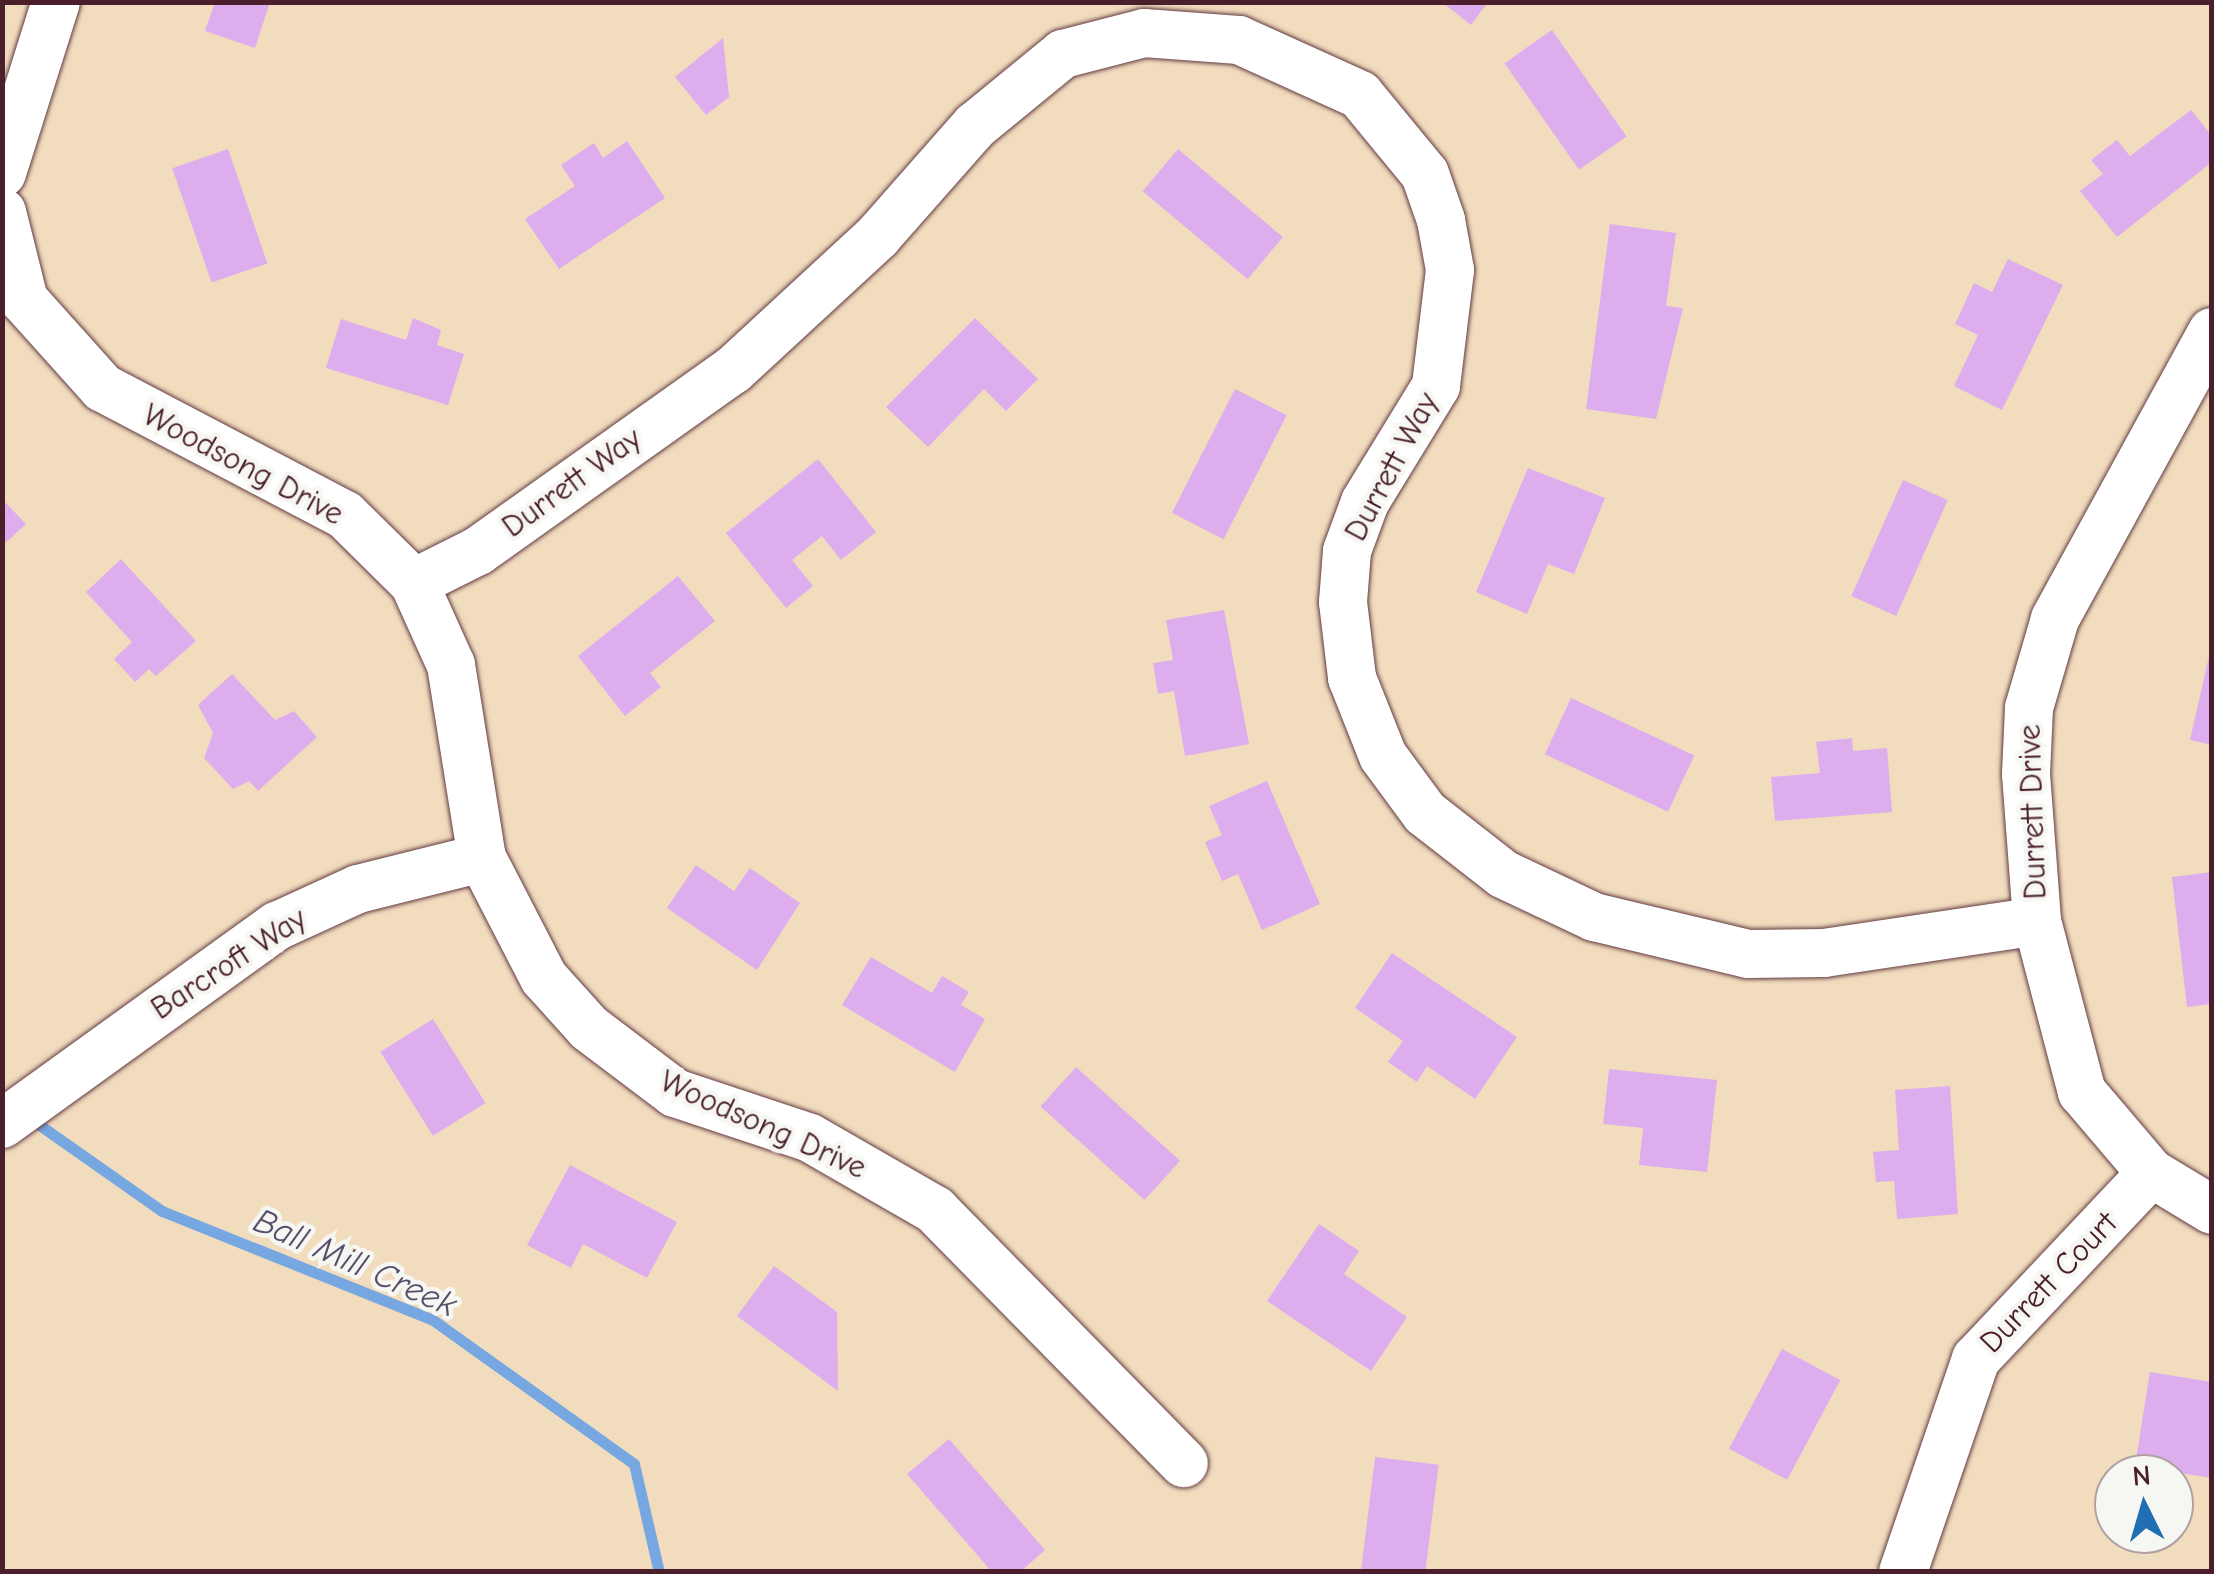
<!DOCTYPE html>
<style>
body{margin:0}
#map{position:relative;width:2214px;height:1574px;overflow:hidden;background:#f1dcbe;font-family:"Comic Neue",sans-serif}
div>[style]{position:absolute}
.stream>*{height:11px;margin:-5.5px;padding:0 5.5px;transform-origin:5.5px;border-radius:5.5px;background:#77a7e1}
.building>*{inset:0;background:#deadee;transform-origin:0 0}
.roads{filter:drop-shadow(0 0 2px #633b41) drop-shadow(0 0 2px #633b41)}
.street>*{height:48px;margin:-24px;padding:0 24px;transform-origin:24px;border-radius:24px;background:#fff}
span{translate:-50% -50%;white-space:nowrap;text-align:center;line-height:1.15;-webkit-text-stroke:9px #f6f6f2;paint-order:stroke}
.street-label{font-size:32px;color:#4a1f2b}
.water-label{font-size:35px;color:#5a4f6b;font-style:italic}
.frame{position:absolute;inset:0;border:5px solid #4a1f2b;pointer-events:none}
.north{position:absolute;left:2094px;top:1454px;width:100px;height:100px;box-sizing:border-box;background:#f6f6f2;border:2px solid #b1a0a2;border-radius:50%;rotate:355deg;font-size:28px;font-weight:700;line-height:40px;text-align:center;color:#4a1f2b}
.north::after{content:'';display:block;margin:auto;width:35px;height:45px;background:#1f6fb2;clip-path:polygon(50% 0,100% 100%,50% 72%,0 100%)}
</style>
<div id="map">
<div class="stream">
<div style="left:31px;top:1119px;width:160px;rotate:35.1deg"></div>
<div style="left:162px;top:1211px;width:292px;rotate:21.9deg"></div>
<div style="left:433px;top:1320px;width:247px;rotate:35.6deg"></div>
<div style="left:634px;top:1464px;width:111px;rotate:77deg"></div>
</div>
<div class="building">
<div style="clip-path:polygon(215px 2px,270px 2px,255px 48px,205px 31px)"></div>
<div style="clip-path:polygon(1442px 2px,1488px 2px,1471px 25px)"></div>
<div style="left:1552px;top:30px;width:130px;height:58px;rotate:55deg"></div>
<div style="clip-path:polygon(723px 38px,729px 97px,706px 115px,675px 77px)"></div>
<div style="clip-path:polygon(2191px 110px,2212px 136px,2212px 162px,2117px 237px,2080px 191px,2103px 174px,2091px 160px,2117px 140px,2130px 156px)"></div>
<div style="clip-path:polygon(627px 141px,665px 198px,559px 269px,525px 219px,575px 186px,561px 165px,594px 143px,603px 158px)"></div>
<div style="left:228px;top:149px;width:121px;height:59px;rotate:71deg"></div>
<div style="left:1178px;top:149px;width:137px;height:55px;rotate:40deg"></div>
<div style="clip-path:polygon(1610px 224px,1676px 233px,1666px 306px,1683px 308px,1656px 419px,1586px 409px)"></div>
<div style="clip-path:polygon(2008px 259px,2063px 285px,2002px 410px,1954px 386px,1978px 335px,1955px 324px,1974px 283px,1992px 292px)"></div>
<div style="clip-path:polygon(413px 318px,441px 330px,437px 345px,464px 354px,448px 405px,326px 368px,341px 319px,406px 340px)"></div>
<div style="clip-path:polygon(975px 318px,1038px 379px,1006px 411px,984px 389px,928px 447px,886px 407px)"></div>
<div style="left:1235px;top:389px;width:58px;height:139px;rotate:27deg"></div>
<div style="clip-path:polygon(818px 459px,876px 532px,841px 560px,822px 536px,792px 560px,813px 586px,786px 608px,726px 533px)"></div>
<div style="clip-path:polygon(1528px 468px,1605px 498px,1574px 574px,1548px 564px,1527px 614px,1476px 592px)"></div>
<div style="left:1903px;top:480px;width:49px;height:127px;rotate:24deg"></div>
<div style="clip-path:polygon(2px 499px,26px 524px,2px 546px)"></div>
<div style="clip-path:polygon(121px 559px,196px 641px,156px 676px,149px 669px,135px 682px,114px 659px,132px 642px,86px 592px)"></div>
<div style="clip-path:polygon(678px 576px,715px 621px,650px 673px,661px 687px,625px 716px,578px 656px)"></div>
<div style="clip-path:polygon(1224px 610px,1249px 744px,1185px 756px,1174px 691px,1158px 694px,1153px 663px,1173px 660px,1166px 620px)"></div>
<div style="clip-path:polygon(2210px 652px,2212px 652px,2212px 745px,2190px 740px)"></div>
<div style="clip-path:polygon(232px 674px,275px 720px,294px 711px,317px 737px,258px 791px,249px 781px,233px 789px,204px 758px,213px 733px,198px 705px)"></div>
<div style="left:1571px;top:698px;width:136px;height:62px;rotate:25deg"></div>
<div style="clip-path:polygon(1852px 738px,1853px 751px,1887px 748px,1892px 812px,1775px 821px,1771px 777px,1820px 773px,1816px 742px)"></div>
<div style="clip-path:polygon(1267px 781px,1320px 904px,1262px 930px,1238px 874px,1222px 881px,1205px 842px,1222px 835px,1209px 806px)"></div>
<div style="clip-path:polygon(696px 865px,734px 891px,750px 868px,800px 903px,757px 970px,667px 908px)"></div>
<div style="clip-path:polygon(2212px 872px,2212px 1004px,2187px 1007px,2172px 877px)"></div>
<div style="clip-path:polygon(1392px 953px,1517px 1037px,1475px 1099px,1427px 1066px,1417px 1082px,1388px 1062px,1403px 1041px,1355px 1008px)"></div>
<div style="clip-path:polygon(871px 957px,932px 993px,942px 976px,969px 992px,961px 1005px,985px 1019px,955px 1072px,842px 1005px)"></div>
<div style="left:433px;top:1019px;width:99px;height:62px;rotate:58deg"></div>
<div style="left:1076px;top:1067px;width:140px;height:53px;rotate:42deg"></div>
<div style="clip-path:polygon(1609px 1069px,1717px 1080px,1707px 1172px,1639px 1165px,1643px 1128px,1603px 1124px)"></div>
<div style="clip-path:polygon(1950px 1086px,1958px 1214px,1897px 1219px,1894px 1181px,1876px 1182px,1873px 1152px,1899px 1150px,1895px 1090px)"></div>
<div style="clip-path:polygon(570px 1165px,677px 1222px,647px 1278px,583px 1244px,571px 1268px,527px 1245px)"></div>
<div style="clip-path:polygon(1319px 1224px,1359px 1251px,1344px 1274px,1407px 1317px,1371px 1371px,1267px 1301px)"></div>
<div style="clip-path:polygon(774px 1266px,837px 1312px,838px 1391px,737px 1316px)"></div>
<div style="left:1782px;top:1349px;width:66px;height:113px;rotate:28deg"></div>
<div style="clip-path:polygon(2150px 1372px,2212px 1382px,2212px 1478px,2135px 1466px)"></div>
<div style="clip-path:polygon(949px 1439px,1045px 1550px,1020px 1572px,992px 1572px,907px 1474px)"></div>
<div style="left:1375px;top:1457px;width:64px;height:116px;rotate:7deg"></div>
</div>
<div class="roads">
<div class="street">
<div style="left:2px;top:173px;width:179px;rotate:-72.5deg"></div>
<div style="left:2px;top:212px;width:91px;rotate:76deg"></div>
<div style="left:24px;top:300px;width:118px;rotate:48.1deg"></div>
<div style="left:103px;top:388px;width:273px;rotate:27.7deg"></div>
<div style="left:345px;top:515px;width:97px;rotate:44.6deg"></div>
<div style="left:414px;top:583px;width:90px;rotate:65.7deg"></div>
<div style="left:451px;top:665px;width:195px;rotate:80.9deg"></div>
<div style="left:482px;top:858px;width:135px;rotate:62.7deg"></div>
<div style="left:544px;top:978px;width:67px;rotate:48deg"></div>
<div style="left:589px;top:1028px;width:108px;rotate:37.1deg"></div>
<div style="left:675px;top:1093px;width:142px;rotate:18.4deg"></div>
<div style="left:810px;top:1138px;width:144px;rotate:29.9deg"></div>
<div style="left:935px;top:1210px;width:355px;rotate:45.5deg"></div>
<div style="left:2212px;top:332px;width:327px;rotate:118.7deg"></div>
<div style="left:2055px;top:619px;width:93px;rotate:106.3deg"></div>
<div style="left:2029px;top:708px;width:66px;rotate:92.6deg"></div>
<div style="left:2026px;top:774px;width:147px;rotate:85.7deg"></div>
<div style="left:2037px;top:921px;width:177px;rotate:75.3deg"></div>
<div style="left:2082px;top:1092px;width:106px;rotate:49.6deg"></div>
<div style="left:2151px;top:1173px;width:71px;rotate:31.2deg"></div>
<div style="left:414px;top:583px;width:72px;rotate:-26.6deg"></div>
<div style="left:478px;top:551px;width:313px;rotate:-35.4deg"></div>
<div style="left:733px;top:370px;width:197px;rotate:-42.7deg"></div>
<div style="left:878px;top:236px;width:147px;rotate:-48.6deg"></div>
<div style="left:975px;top:126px;width:114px;rotate:-39.3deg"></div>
<div style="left:1063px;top:54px;width:84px;rotate:-14.5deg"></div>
<div style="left:1144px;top:33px;width:95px;rotate:4.2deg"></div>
<div style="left:1239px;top:40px;width:133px;rotate:24.4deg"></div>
<div style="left:1360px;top:95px;width:102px;rotate:50.6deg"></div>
<div style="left:1425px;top:174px;width:49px;rotate:70.8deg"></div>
<div style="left:1441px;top:220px;width:51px;rotate:79.8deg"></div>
<div style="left:1450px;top:270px;width:117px;rotate:96.9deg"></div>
<div style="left:1436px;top:386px;width:136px;rotate:121.5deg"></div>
<div style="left:1365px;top:502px;width:52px;rotate:110.2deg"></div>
<div style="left:1347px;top:551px;width:51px;rotate:94.5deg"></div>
<div style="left:1343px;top:602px;width:77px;rotate:83.2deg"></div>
<div style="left:1352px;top:678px;width:84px;rotate:68.3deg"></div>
<div style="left:1383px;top:756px;width:71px;rotate:53.6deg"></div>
<div style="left:1425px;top:813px;width:99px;rotate:38deg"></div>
<div style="left:1503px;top:874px;width:101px;rotate:25.3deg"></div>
<div style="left:1594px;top:917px;width:158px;rotate:13.5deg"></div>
<div style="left:1748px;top:954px;width:76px;rotate:-0.8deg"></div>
<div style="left:1824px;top:953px;width:215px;rotate:-8.5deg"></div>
<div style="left:2px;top:1124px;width:339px;rotate:-35.8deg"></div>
<div style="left:277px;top:926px;width:89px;rotate:-24.6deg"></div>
<div style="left:358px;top:889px;width:128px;rotate:-14deg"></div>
<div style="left:1903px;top:1572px;width:225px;rotate:-71.1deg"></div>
<div style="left:1976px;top:1359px;width:255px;rotate:-46.7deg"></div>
</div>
</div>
<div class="street-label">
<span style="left:243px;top:465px;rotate:28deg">Woodsong Drive</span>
<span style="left:1392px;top:467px;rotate:-62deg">Durrett Way</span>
<span style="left:572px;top:483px;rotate:-36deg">Durrett Way</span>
<span style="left:2033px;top:812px;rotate:-92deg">Durrett Drive</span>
<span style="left:229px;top:964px;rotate:-33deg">Barcroft Way</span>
<span style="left:763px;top:1125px;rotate:24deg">Woodsong Drive</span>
<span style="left:2049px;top:1283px;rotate:-46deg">Durrett Court</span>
</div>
<div class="water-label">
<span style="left:355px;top:1263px;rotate:24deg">Ball Mill Creek</span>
</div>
<div class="frame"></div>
<div class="north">N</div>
</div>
